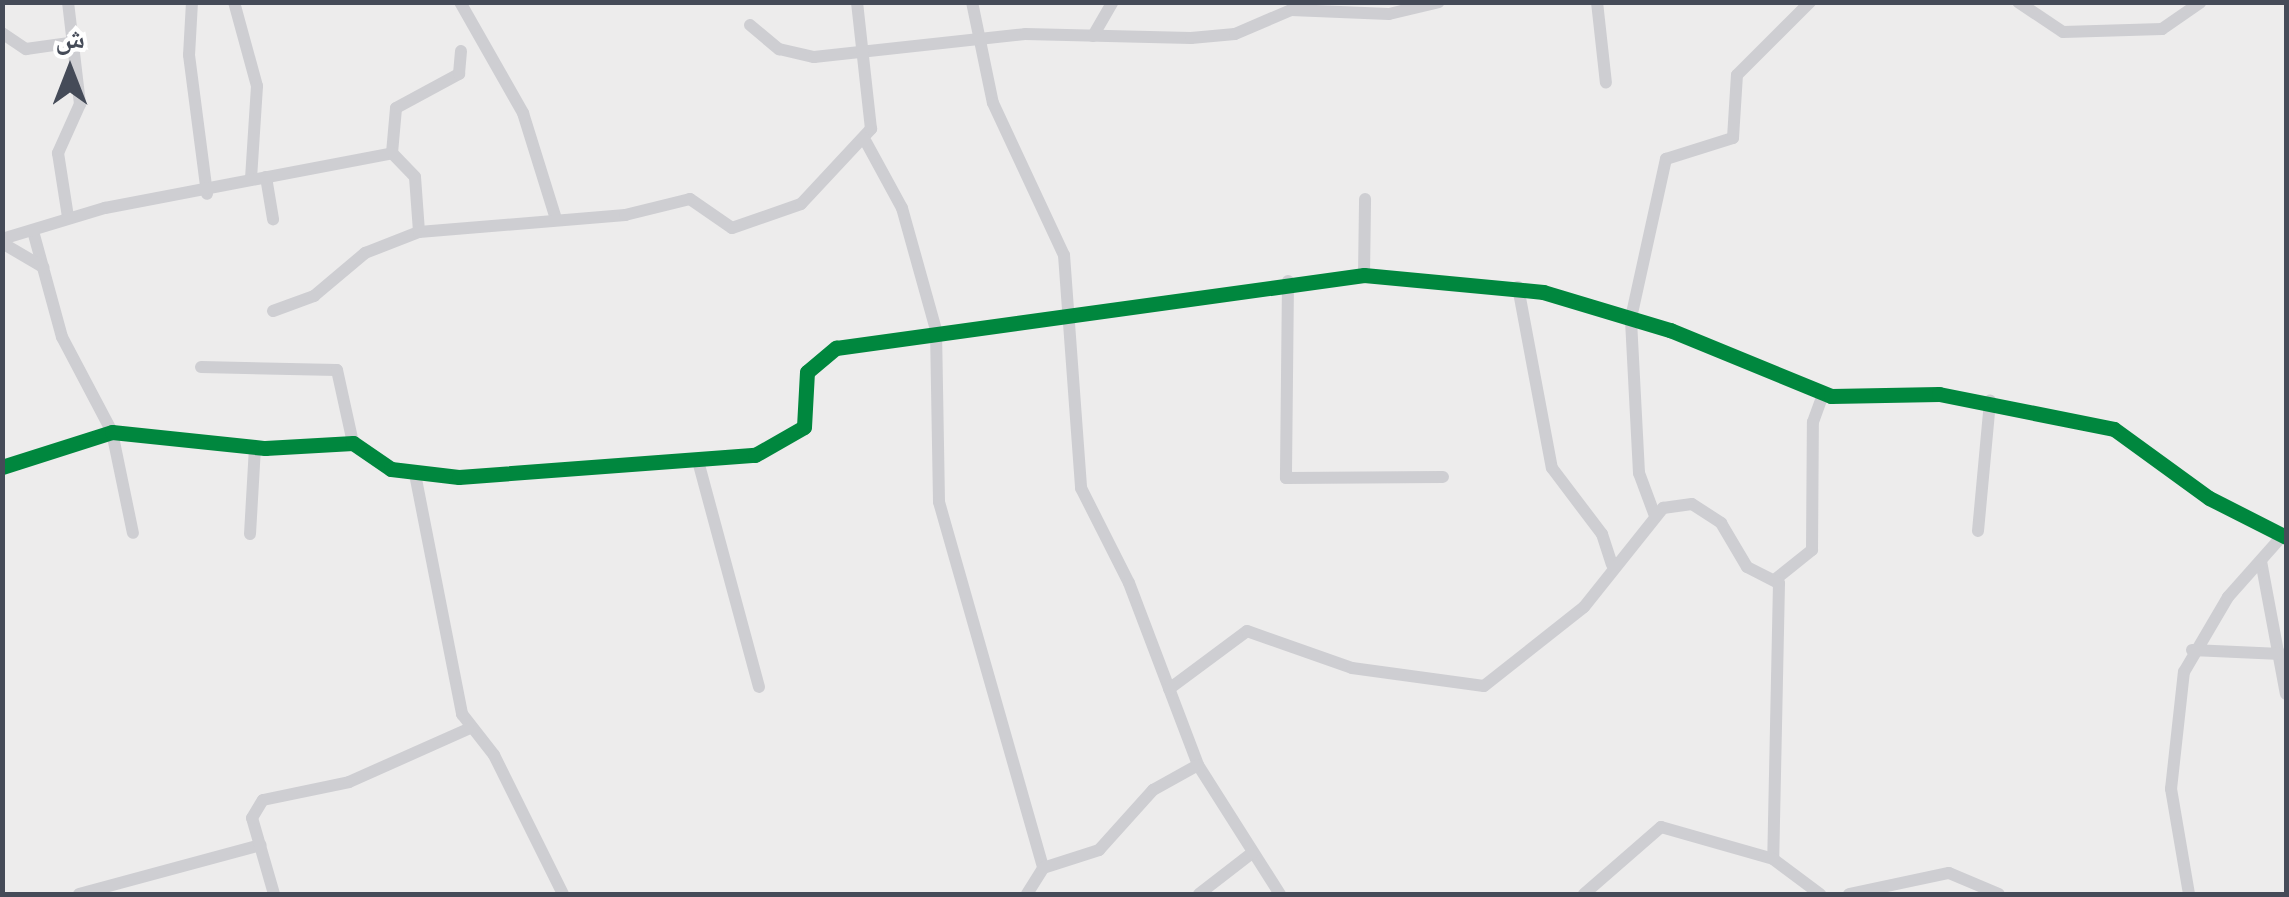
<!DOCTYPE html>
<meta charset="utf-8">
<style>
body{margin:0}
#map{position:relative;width:2289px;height:897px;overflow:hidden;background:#edecec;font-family:"Sofia Sans Condensed","Noto Naskh Arabic",sans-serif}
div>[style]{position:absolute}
.minor>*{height:12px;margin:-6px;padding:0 6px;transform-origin:6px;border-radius:6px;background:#ceced2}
.cycleway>*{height:15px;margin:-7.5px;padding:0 7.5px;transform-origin:7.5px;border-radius:7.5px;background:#00873e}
span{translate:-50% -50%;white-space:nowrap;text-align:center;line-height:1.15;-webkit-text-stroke:8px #fff;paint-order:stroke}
.frame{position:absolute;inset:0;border:5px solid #454b58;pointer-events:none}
.north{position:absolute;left:20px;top:20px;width:100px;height:100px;-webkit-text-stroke:8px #fff;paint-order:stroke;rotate:0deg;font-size:28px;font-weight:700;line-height:40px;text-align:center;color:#454b58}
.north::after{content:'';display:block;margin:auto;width:35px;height:45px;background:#454b58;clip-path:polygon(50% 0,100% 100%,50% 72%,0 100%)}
</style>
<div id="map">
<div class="minor">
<div style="left:68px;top:2px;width:103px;rotate:83.3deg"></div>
<div style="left:80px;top:104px;width:54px;rotate:114.2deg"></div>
<div style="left:58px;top:153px;width:65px;rotate:81.1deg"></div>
<div style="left:192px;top:2px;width:53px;rotate:93.2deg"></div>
<div style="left:189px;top:55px;width:140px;rotate:82.6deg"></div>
<div style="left:234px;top:2px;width:87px;rotate:74.7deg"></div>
<div style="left:257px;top:86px;width:94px;rotate:93.7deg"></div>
<div style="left:460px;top:2px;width:128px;rotate:60.4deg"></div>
<div style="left:523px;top:113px;width:108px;rotate:72.7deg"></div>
<div style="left:972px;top:2px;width:103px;rotate:78.3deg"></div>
<div style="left:993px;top:103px;width:168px;rotate:65deg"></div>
<div style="left:1064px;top:255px;width:234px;rotate:85.8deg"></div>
<div style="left:1081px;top:488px;width:106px;rotate:63.2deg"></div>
<div style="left:1129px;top:583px;width:195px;rotate:69.2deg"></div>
<div style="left:1198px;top:765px;width:153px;rotate:57.6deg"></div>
<div style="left:1597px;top:2px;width:81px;rotate:83.7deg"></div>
<div style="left:2018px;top:2px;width:54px;rotate:33.7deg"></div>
<div style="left:2063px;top:32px;width:99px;rotate:-1.7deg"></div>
<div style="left:2162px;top:29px;width:47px;rotate:-34.7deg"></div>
<div style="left:750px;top:25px;width:38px;rotate:40deg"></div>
<div style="left:779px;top:49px;width:36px;rotate:13deg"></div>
<div style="left:814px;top:57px;width:212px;rotate:-6.2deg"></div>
<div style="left:1025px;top:34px;width:166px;rotate:1.4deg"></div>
<div style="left:1191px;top:38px;width:44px;rotate:-5.2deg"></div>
<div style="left:1235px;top:34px;width:61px;rotate:-23.2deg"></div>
<div style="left:1291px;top:10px;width:98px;rotate:2.3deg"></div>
<div style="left:1389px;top:14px;width:51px;rotate:-13.5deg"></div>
<div style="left:2px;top:33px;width:29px;rotate:34deg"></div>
<div style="left:26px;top:49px;width:42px;rotate:-8.1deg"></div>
<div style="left:1093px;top:36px;width:39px;rotate:-60deg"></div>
<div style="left:866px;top:142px;width:75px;rotate:61.4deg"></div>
<div style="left:902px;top:208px;width:127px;rotate:74.4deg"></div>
<div style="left:936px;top:330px;width:172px;rotate:89deg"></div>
<div style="left:939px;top:502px;width:380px;rotate:74.1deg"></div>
<div style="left:392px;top:153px;width:45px;rotate:-84.9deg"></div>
<div style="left:396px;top:108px;width:72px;rotate:-28.4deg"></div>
<div style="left:459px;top:74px;width:23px;rotate:-85deg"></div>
<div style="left:266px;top:177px;width:43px;rotate:80.5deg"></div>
<div style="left:33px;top:231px;width:110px;rotate:74.7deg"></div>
<div style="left:62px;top:337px;width:107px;rotate:62.2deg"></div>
<div style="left:112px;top:432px;width:103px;rotate:78.3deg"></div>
<div style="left:2px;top:239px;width:108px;rotate:-16.8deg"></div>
<div style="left:105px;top:208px;width:292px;rotate:-10.8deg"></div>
<div style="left:392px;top:153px;width:33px;rotate:46deg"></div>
<div style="left:415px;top:177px;width:55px;rotate:85.8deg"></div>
<div style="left:2px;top:243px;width:48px;rotate:30.3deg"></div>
<div style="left:1364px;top:275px;width:76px;rotate:-89.2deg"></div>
<div style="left:1288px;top:281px;width:197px;rotate:90.6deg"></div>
<div style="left:1286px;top:478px;width:157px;rotate:-0.4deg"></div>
<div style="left:1518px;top:287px;width:184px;rotate:79.4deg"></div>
<div style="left:1552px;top:468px;width:83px;rotate:52.9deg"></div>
<div style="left:1602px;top:534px;width:32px;rotate:72deg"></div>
<div style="left:273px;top:311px;width:44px;rotate:-20.1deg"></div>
<div style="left:314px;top:296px;width:67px;rotate:-40.1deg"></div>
<div style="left:365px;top:253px;width:58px;rotate:-21.3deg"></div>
<div style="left:419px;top:232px;width:207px;rotate:-4.7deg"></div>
<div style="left:625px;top:215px;width:67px;rotate:-13.8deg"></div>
<div style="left:690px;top:199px;width:51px;rotate:34.6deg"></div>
<div style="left:732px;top:228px;width:73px;rotate:-19.2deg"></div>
<div style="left:801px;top:204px;width:103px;rotate:-47deg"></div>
<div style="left:871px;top:129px;width:128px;rotate:-96.3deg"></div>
<div style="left:201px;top:367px;width:136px;rotate:1.3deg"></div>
<div style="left:337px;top:370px;width:75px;rotate:77.6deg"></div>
<div style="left:698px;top:461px;width:234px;rotate:74.9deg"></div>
<div style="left:2px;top:467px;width:115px;rotate:-17.7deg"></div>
<div style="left:112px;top:432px;width:154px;rotate:6deg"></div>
<div style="left:265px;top:448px;width:88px;rotate:-3.3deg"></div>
<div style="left:353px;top:443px;width:46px;rotate:34.4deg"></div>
<div style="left:391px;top:469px;width:68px;rotate:6.7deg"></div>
<div style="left:459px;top:477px;width:297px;rotate:-4.3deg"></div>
<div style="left:755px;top:455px;width:56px;rotate:-29.7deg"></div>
<div style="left:804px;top:427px;width:55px;rotate:-86.9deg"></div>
<div style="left:807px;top:372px;width:38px;rotate:-40deg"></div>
<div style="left:836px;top:348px;width:533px;rotate:-7.87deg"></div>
<div style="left:1364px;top:275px;width:180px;rotate:5.4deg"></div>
<div style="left:1543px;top:292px;width:133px;rotate:16.7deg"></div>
<div style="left:1670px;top:330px;width:174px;rotate:22.3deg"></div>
<div style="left:1831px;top:396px;width:108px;rotate:-1.1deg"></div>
<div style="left:1939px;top:394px;width:178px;rotate:11.3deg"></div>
<div style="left:2114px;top:429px;width:117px;rotate:36deg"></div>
<div style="left:2209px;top:498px;width:86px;rotate:26.9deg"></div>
<div style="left:415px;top:474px;width:245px;rotate:78.9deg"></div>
<div style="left:462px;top:714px;width:52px;rotate:52deg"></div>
<div style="left:494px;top:755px;width:155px;rotate:63.6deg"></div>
<div style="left:1655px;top:516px;width:46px;rotate:-110.4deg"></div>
<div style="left:1639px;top:473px;width:155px;rotate:-93deg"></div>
<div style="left:1631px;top:318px;width:163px;rotate:-77.6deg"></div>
<div style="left:1666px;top:159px;width:70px;rotate:-17.4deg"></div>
<div style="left:1733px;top:138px;width:63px;rotate:-86.4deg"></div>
<div style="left:1737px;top:75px;width:103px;rotate:-45deg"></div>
<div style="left:1978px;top:531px;width:131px;rotate:-84.7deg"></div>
<div style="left:250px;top:534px;width:87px;rotate:-86.7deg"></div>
<div style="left:2261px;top:561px;width:135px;rotate:79.4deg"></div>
<div style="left:1777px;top:578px;width:45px;rotate:-38.7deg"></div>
<div style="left:1812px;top:550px;width:128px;rotate:-89.6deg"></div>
<div style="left:1813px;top:422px;width:30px;rotate:-70deg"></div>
<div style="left:2192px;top:650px;width:89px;rotate:2.6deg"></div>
<div style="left:1169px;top:689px;width:97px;rotate:-36.6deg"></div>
<div style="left:1247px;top:631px;width:111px;rotate:19.4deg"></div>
<div style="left:1352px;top:668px;width:133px;rotate:7.8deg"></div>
<div style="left:1484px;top:686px;width:127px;rotate:-38.3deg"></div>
<div style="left:1584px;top:607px;width:127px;rotate:-51.4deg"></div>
<div style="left:1663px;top:508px;width:29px;rotate:-8deg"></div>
<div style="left:1692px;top:504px;width:35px;rotate:33deg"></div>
<div style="left:1721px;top:523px;width:51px;rotate:59.4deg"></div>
<div style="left:1747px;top:567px;width:36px;rotate:27deg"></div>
<div style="left:1779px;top:583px;width:276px;rotate:91.2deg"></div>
<div style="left:79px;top:894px;width:188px;rotate:-15.1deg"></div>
<div style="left:274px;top:894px;width:79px;rotate:-106.1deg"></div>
<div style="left:252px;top:818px;width:21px;rotate:-59deg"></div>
<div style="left:263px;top:800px;width:88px;rotate:-11.8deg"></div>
<div style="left:349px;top:782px;width:130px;rotate:-24deg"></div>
<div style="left:1027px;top:894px;width:31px;rotate:-58deg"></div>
<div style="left:1043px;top:868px;width:59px;rotate:-17.8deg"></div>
<div style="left:1099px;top:850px;width:81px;rotate:-48deg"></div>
<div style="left:1153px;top:790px;width:51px;rotate:-29.1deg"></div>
<div style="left:1199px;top:894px;width:67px;rotate:-37.7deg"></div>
<div style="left:1584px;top:894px;width:102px;rotate:-41deg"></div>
<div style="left:1661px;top:827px;width:116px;rotate:15.9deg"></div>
<div style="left:1773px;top:859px;width:59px;rotate:36.7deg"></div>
<div style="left:1849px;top:894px;width:102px;rotate:-11.9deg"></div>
<div style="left:1949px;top:873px;width:54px;rotate:22.8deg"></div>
<div style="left:2189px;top:894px;width:107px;rotate:-99.7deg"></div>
<div style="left:2171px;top:789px;width:118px;rotate:-83.7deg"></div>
<div style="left:2184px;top:672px;width:87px;rotate:-59.6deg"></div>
<div style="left:2228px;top:597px;width:83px;rotate:-48.4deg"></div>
</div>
<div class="cycleway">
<div style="left:2px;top:467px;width:115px;rotate:-17.7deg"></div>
<div style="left:112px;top:432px;width:154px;rotate:6deg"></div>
<div style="left:265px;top:448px;width:88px;rotate:-3.3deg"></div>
<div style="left:353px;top:443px;width:46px;rotate:34.4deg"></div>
<div style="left:391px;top:469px;width:68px;rotate:6.7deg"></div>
<div style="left:459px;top:477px;width:297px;rotate:-4.3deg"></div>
<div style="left:755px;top:455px;width:56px;rotate:-29.7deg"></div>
<div style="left:804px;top:427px;width:55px;rotate:-86.9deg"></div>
<div style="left:807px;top:372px;width:38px;rotate:-40deg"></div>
<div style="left:836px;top:348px;width:533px;rotate:-7.87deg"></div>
<div style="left:1364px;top:275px;width:180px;rotate:5.4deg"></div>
<div style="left:1543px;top:292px;width:133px;rotate:16.7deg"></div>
<div style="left:1670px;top:330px;width:174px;rotate:22.3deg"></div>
<div style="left:1831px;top:396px;width:108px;rotate:-1.1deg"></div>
<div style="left:1939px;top:394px;width:178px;rotate:11.3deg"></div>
<div style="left:2114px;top:429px;width:117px;rotate:36deg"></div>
<div style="left:2209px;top:498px;width:86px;rotate:26.9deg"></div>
</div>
<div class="frame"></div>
<div class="north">ش</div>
</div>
